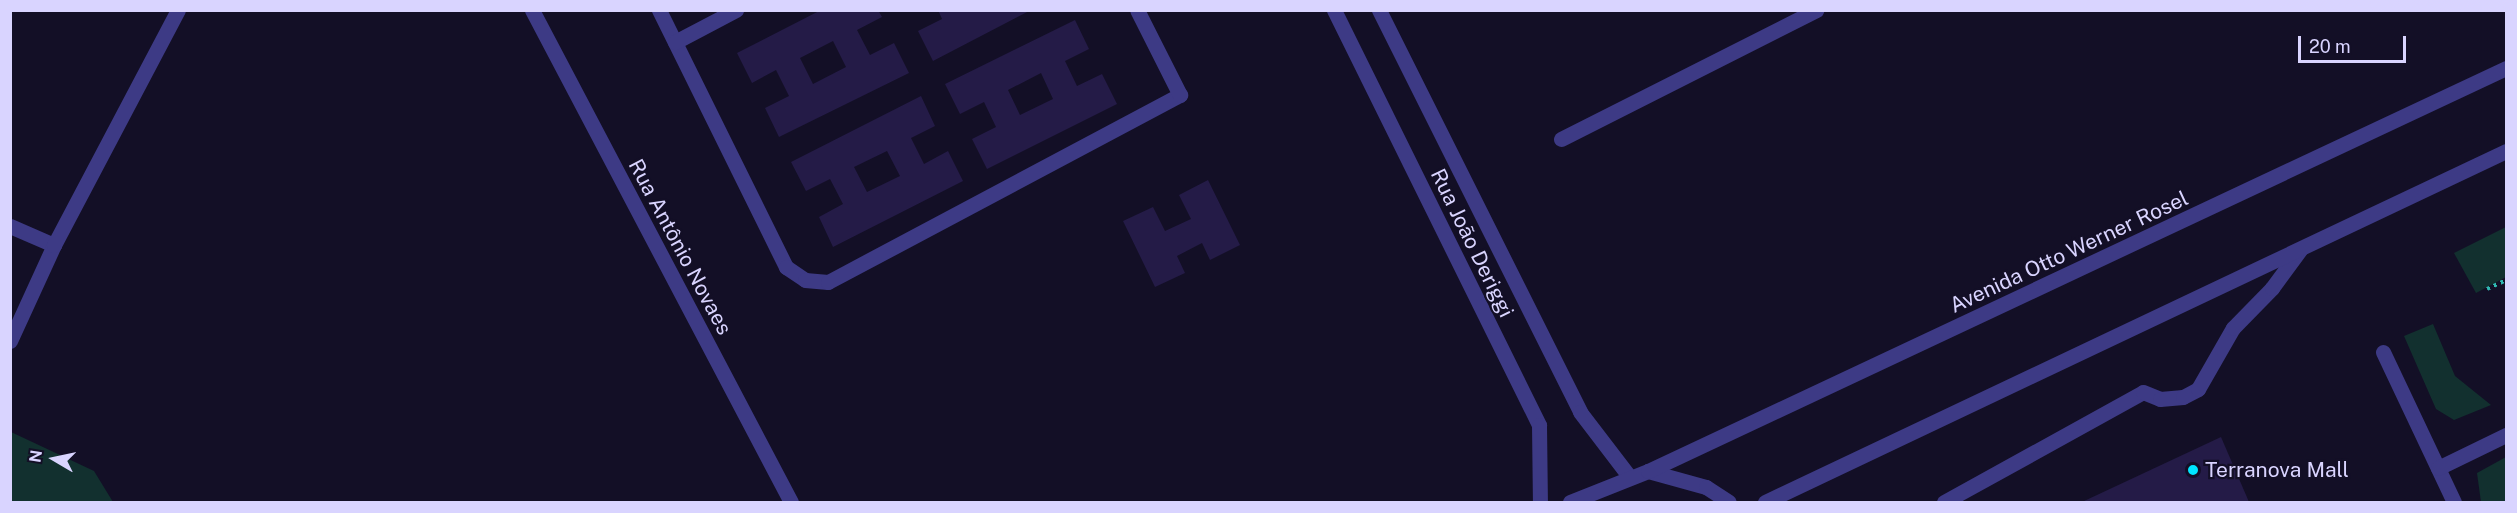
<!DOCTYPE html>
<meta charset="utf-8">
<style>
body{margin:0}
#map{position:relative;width:2517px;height:513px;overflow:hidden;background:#130f26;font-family:"Public Sans",sans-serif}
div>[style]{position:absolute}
.green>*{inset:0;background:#12302f}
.building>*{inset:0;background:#241b47}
.path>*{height:4px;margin-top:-2px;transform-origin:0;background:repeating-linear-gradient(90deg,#2fb8b0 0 3px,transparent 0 7.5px)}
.service>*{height:15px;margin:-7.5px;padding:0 7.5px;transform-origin:7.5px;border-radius:7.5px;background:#3d3a85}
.minor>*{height:15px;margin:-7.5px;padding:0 7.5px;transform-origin:7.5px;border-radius:7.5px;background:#3d3a85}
.tertiary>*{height:15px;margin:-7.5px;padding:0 7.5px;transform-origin:7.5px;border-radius:7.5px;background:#3d3a85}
.dots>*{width:16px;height:16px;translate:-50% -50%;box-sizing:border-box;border:3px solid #130f26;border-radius:50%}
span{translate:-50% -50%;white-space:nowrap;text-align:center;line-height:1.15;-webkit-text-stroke:4.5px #130f26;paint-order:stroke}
.street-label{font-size:21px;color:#d9d4ff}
.poi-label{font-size:21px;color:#d9d4ff}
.left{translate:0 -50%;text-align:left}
.frame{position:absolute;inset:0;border:12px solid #d9d4ff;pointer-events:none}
.north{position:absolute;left:24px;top:429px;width:60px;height:60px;-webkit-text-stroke:4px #130f26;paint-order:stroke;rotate:279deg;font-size:16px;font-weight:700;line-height:24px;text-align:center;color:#d9d4ff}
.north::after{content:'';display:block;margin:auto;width:21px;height:27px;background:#d9d4ff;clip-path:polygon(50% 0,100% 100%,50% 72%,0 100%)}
.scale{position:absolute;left:2298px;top:36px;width:108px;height:27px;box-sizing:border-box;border:3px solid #d9d4ff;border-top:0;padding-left:8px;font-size:18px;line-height:21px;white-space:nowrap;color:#d9d4ff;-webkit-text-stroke:4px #130f26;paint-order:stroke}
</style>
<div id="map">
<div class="green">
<div style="clip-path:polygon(2506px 227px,2506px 277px,2476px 293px,2454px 253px)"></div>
<div style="clip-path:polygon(2433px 324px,2455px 376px,2491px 405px,2454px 420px,2436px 409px,2404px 336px)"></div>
<div style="clip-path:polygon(11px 432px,94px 471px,113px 502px,11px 502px)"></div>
<div style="clip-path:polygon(2506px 457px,2506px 502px,2481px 502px,2477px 473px)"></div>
</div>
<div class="building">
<div style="clip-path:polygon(evenodd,821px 10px,878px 10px,882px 17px,857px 30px,870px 55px,894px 43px,909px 73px,779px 137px,765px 108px,789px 96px,776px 70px,752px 83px,737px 53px,821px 10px,833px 41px,846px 67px,813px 84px,800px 58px,833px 41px)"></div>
<div style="clip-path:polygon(938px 10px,1031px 10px,933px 61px,918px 31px,942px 19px)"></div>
<div style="clip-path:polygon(evenodd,1075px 20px,1089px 49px,1065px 61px,1077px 86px,1102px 74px,1117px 104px,987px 169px,972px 139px,996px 127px,984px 102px,960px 114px,945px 84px,1075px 20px,1041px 73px,1053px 99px,1020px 115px,1008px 90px,1041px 73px)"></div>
<div style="clip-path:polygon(evenodd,921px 96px,935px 126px,911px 138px,924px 164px,948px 151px,963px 181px,833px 247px,819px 217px,843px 204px,830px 179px,806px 191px,791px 162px,921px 96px,887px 151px,900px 176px,867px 192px,854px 167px,887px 151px)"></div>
<div style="clip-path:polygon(1208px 180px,1240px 245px,1210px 260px,1202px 243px,1177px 256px,1185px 273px,1155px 287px,1123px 221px,1153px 207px,1165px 231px,1191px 219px,1179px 195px)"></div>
<div style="clip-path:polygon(2221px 437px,2249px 502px,2082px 502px)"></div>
</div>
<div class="path">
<div style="left:2487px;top:289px;width:21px;rotate:-25deg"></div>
</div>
<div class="service">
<div style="left:1944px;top:502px;width:227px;rotate:-28.9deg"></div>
<div style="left:2143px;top:392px;width:18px;rotate:22deg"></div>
<div style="left:2160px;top:399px;width:23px;rotate:-5deg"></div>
<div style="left:2183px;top:397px;width:17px;rotate:-28deg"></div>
<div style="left:2198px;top:389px;width:70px;rotate:-60.2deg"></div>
<div style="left:2233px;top:328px;width:56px;rotate:-45.7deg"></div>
<div style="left:2272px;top:288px;width:47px;rotate:-53.6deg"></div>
</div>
<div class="minor">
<div style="left:532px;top:10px;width:556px;rotate:62.24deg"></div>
<div style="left:659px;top:10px;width:287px;rotate:63.7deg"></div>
<div style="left:786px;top:267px;width:23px;rotate:34deg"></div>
<div style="left:805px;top:280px;width:23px;rotate:5deg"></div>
<div style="left:828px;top:282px;width:399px;rotate:-28deg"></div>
<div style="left:1180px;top:95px;width:95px;rotate:-116.8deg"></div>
<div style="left:1334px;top:10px;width:463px;rotate:63.7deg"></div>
<div style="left:1539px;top:425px;width:77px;rotate:89.3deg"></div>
<div style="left:1379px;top:10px;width:449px;rotate:63.4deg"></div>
<div style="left:1580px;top:412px;width:81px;rotate:52.6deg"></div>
<div style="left:675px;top:42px;width:69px;rotate:-27.7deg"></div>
<div style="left:1561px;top:139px;width:286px;rotate:-26.8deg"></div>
<div style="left:10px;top:226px;width:48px;rotate:23.4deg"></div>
<div style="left:10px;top:341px;width:106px;rotate:-65.4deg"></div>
<div style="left:54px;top:245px;width:266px;rotate:-62.2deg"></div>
<div style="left:2383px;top:352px;width:166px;rotate:64.7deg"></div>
<div style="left:2438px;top:468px;width:76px;rotate:-25.9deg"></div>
<div style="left:1570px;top:502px;width:84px;rotate:-21.7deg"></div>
<div style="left:1648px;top:471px;width:60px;rotate:15.4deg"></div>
<div style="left:1706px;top:487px;width:27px;rotate:33deg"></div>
</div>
<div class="tertiary">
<div style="left:1648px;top:471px;width:948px;rotate:-25.16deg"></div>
<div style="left:1765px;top:502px;width:820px;rotate:-25.35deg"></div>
</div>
<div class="dots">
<div style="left:2193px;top:470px;background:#00e5ff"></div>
</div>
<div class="street-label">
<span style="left:1472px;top:243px;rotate:64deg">Rua João Deriggi</span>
<span style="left:680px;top:247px;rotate:62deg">Rua Antônio Novaes</span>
<span style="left:2069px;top:252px;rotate:-25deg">Avenida Otto Werner Rosel</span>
</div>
<div class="poi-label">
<span class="left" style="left:2205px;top:470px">Terranova Mall</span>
</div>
<div class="frame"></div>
<div class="north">N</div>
<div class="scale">20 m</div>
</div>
